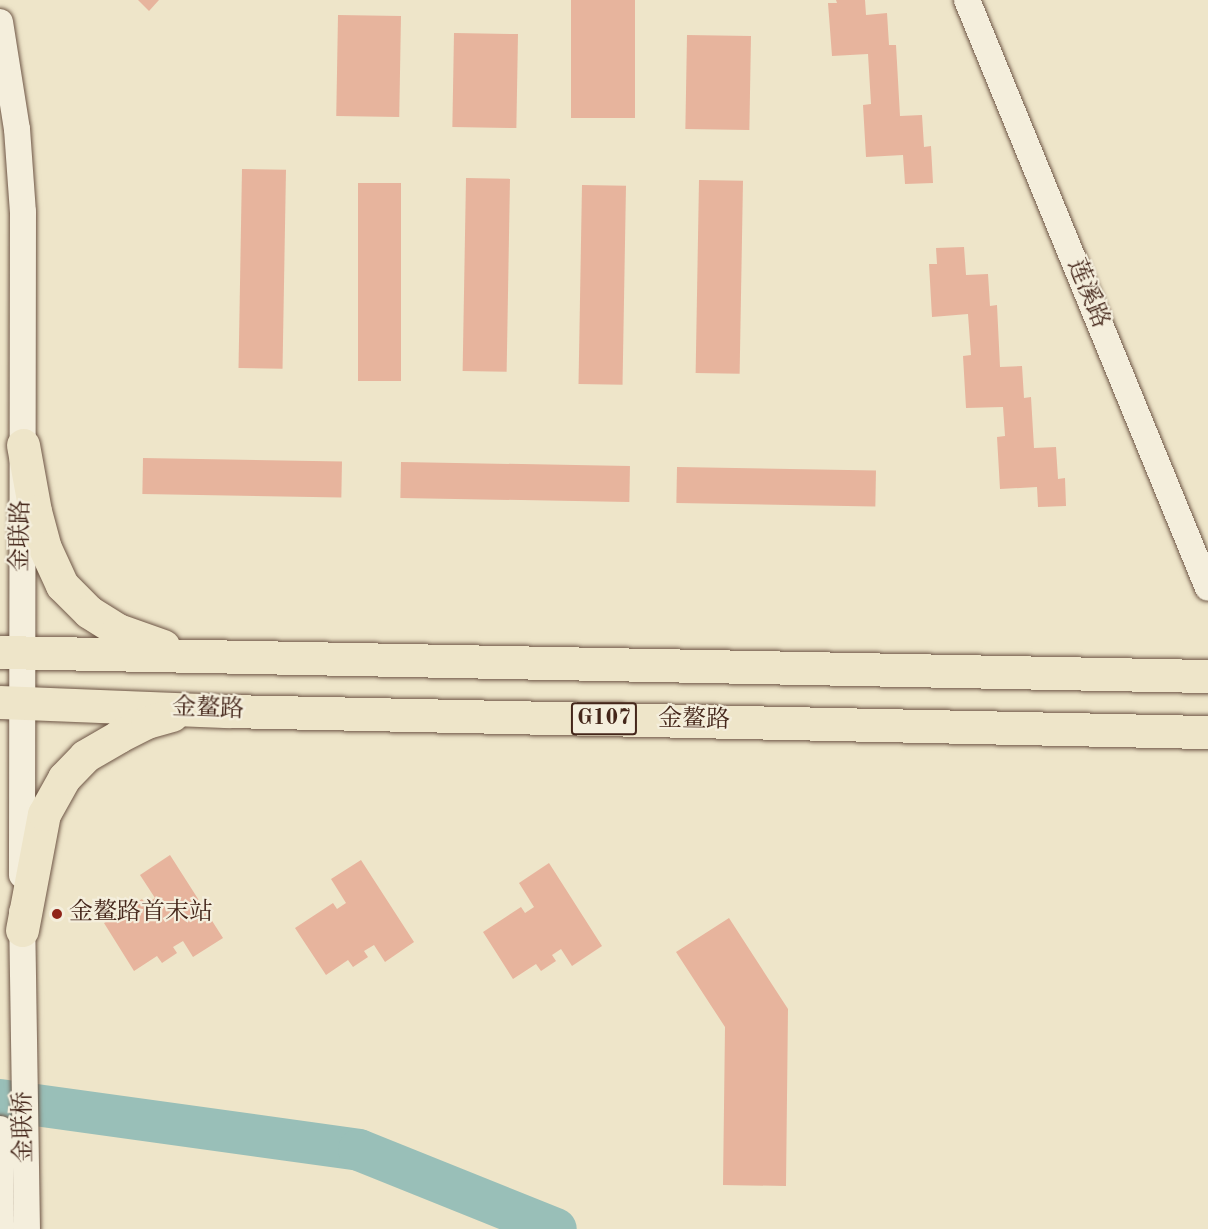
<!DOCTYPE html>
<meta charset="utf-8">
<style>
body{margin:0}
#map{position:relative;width:1208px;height:1229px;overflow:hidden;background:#eee5c9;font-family:"Old Standard TT","Noto Serif SC",serif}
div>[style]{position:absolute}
.river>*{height:42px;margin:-21px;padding:0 21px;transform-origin:21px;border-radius:21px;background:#99bfb8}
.building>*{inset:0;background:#e7b49d;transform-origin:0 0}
.roads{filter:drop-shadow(0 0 2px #6e5646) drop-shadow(0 0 2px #6e5646)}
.minor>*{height:26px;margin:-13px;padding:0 13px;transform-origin:13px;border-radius:13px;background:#f4eedc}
.highway>*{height:33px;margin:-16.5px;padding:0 16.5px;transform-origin:16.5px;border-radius:16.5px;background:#eee5c9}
.dots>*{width:16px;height:16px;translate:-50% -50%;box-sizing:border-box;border:3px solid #f4eedc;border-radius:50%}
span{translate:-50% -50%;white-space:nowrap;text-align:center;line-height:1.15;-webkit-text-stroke:4.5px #f4eedc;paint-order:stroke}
.shield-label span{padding:2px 4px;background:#f4eedc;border:2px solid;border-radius:4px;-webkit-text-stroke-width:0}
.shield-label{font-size:22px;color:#44261a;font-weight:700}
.street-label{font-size:24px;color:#44261a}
.poi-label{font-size:24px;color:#44261a}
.left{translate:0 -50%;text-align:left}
</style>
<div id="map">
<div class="river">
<div style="left:0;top:1100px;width:362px;rotate:7.9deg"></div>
<div style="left:359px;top:1150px;width:212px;rotate:21.9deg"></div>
</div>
<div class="building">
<div style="clip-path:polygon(138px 0,159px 0,149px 11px)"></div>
<div style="left:571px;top:0;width:64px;height:118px"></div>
<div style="clip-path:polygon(836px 0,865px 0,866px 15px,887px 13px,889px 45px,896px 45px,900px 116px,922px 115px,924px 147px,931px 146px,933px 183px,905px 184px,903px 155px,866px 157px,863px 105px,871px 104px,868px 54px,832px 56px,828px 3px,837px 3px)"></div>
<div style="left:338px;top:15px;width:63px;height:101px;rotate:1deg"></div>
<div style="left:454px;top:33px;width:64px;height:94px;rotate:1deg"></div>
<div style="left:687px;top:35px;width:64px;height:94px;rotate:1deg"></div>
<div style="left:242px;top:169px;width:44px;height:199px;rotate:1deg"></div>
<div style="left:466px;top:178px;width:44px;height:193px;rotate:1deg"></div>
<div style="left:699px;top:180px;width:44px;height:193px;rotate:1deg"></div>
<div style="left:358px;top:183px;width:43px;height:198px"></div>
<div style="left:582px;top:185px;width:44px;height:199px;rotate:1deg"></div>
<div style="clip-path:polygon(964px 247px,966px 275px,988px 274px,990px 306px,997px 305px,1000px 367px,1022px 366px,1024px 398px,1031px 397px,1034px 448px,1056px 447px,1058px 479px,1065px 478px,1066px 506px,1038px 507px,1037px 487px,1000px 489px,997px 437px,1005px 436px,1003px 407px,966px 408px,963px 356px,971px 355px,968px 314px,932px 317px,929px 264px,937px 264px,936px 248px)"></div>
<div style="left:143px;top:458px;width:199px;height:36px;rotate:1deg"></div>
<div style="left:401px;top:462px;width:229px;height:36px;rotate:1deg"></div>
<div style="left:677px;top:467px;width:199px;height:36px;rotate:1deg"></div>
<div style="clip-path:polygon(170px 855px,223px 938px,193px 957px,183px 941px,173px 947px,177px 953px,162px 963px,157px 956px,134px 971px,104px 923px,142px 899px,146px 904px,155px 898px,140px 875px)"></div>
<div style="clip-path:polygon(361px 860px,414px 942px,385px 962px,374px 945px,364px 951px,368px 957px,353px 967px,348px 960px,326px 975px,295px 928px,333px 903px,337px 909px,346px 903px,331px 879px)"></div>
<div style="clip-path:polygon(549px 863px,602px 946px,572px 966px,561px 949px,552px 955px,556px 961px,541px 971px,536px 964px,513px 979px,483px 932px,521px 907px,525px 913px,534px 907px,519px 883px)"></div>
<div style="clip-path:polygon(729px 918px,788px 1009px,786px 1186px,723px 1185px,725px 1027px,676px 952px)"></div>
</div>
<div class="roads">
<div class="minor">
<div style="left:967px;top:0;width:635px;rotate:67.71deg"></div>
<div style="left:0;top:22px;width:108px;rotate:81deg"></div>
<div style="left:17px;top:129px;width:83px;rotate:85.9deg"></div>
<div style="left:23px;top:212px;width:663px;rotate:90.09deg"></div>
<div style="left:22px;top:912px;width:317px;rotate:89.1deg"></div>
<div style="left:0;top:1129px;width:100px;rotate:89.4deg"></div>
</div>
<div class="highway">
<div style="left:23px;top:445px;width:67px;rotate:79.7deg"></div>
<div style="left:35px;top:511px;width:38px;rotate:75deg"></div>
<div style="left:45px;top:548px;width:41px;rotate:65.3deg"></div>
<div style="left:62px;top:585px;width:38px;rotate:45deg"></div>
<div style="left:89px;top:612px;width:34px;rotate:32deg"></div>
<div style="left:118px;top:630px;width:48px;rotate:19.6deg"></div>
<div style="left:0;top:652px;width:1208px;rotate:1.14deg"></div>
<div style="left:0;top:702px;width:227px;rotate:2.3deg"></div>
<div style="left:227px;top:711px;width:981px;rotate:1.23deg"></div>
<div style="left:22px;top:930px;width:118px;rotate:-79.3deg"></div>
<div style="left:44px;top:814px;width:41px;rotate:-60.9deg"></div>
<div style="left:64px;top:778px;width:30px;rotate:-46deg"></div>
<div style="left:85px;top:756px;width:39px;rotate:-30deg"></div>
<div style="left:119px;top:736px;width:31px;rotate:-27deg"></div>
<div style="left:147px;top:722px;width:26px;rotate:-16deg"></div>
</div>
</div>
<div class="dots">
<div style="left:57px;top:914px;background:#8f2418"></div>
</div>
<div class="shield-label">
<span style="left:604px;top:719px">G107</span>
</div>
<div class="street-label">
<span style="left:1087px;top:294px;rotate:68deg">莲溪路</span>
<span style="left:22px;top:536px;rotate:-89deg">金联路</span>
<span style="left:208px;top:710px;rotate:2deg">金鳌路</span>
<span style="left:694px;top:721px;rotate:1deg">金鳌路</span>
<span style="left:25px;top:1127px;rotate:-91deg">金联桥</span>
</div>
<div class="poi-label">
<span class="left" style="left:69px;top:914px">金鳌路首末站</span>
</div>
</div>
